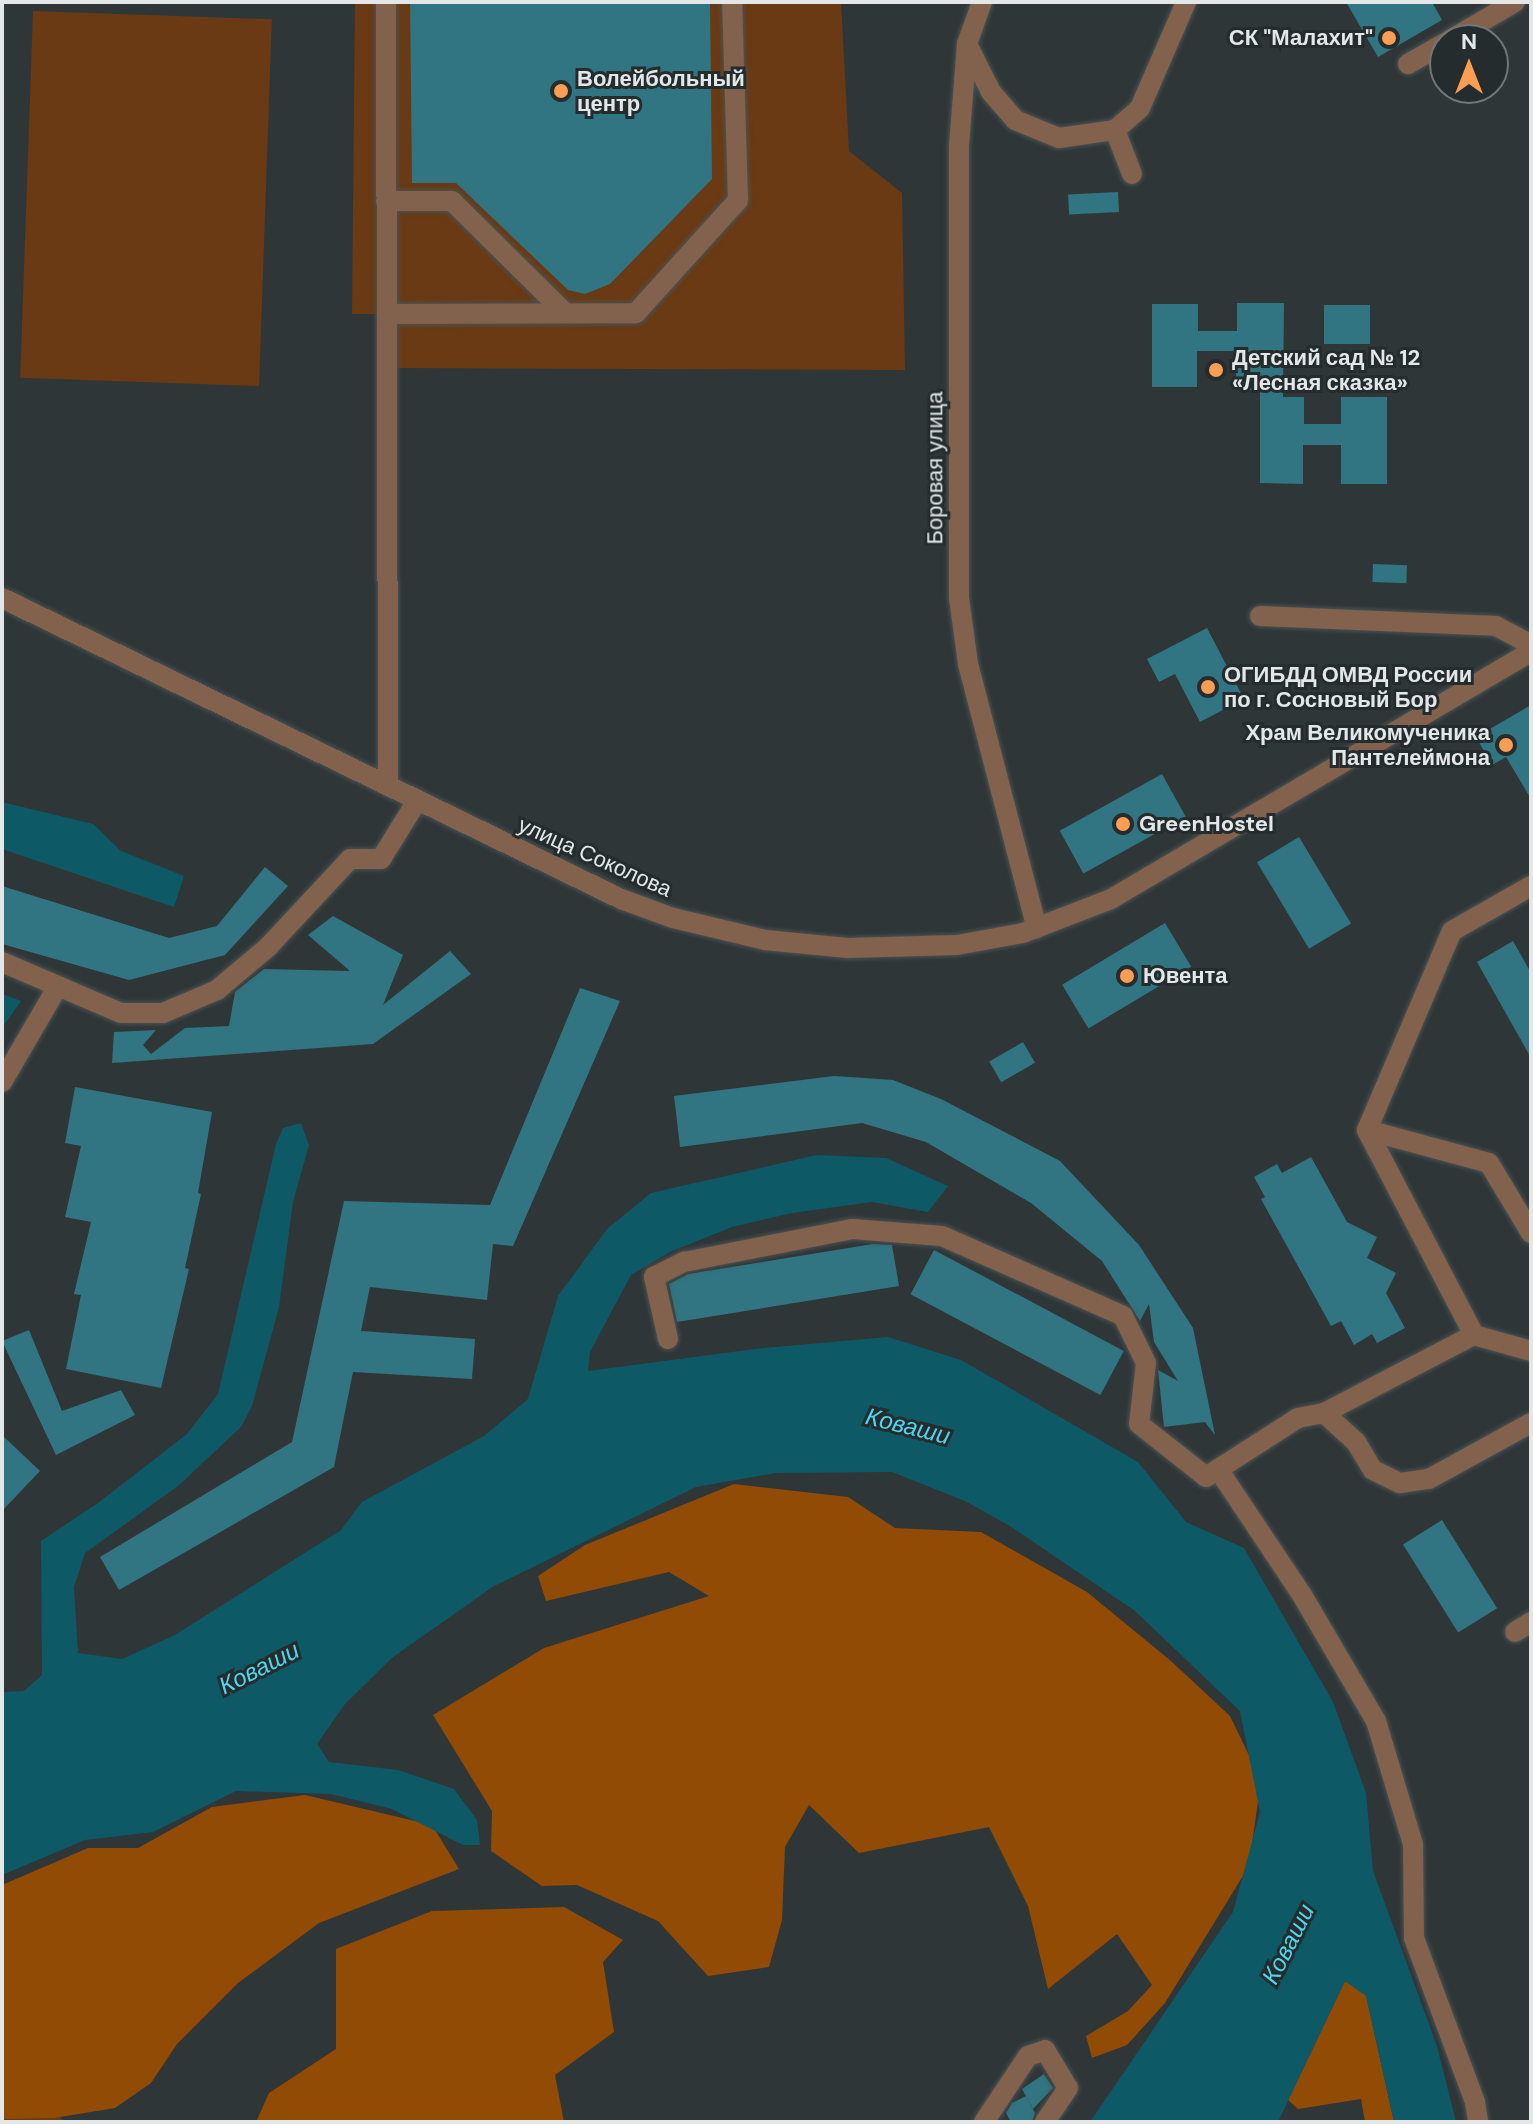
<!DOCTYPE html>
<meta charset="utf-8">
<style>
body{margin:0}
#map{position:relative;width:1533px;height:2124px;overflow:hidden;background:#2f3637;font-family:"DM Sans",sans-serif}
div>[style]{position:absolute}
.green>*{inset:0;background:#693a14;transform-origin:0 0}
.forest>*{inset:0;background:#914b04}
.water>*{inset:0;background:#0d5a66}
.building>*{inset:0;background:#307581;transform-origin:0 0}
.roads{filter:drop-shadow(0 0 2px #4c5253) drop-shadow(0 0 2px #4c5253)}
.minor>*{height:20px;margin:-10px;padding:0 10px;transform-origin:10px;border-radius:10px;background:#82624c}
.dots>*{width:22px;height:22px;translate:-50% -50%;box-sizing:border-box;border:4px solid #252c2d;border-radius:50%}
span{translate:-50% -50%;white-space:nowrap;text-align:center;line-height:1.15;-webkit-text-stroke:6px #252c2d;paint-order:stroke}
.poi-label{font-size:22px;color:#e3e7e8;font-weight:700}
.right{translate:-100% -50%;text-align:right}
.left{translate:0 -50%;text-align:left}
.street-label{font-size:22px;color:#e3e7e8}
.water-label{font-size:24px;color:#4fd5ed;font-style:italic}
.frame{position:absolute;inset:0;border:4px solid #e3e7e8;pointer-events:none}
.north{position:absolute;left:1429px;top:24px;width:80px;height:80px;box-sizing:border-box;background:#252c2d;border:2px solid #717778;border-radius:50%;rotate:0deg;font-size:22px;font-weight:700;line-height:32px;text-align:center;color:#e3e7e8}
.north::after{content:'';display:block;margin:auto;width:28px;height:36px;background:#fc9d54;clip-path:polygon(50% 0,100% 100%,50% 72%,0 100%)}
</style>
<div id="map">
<div class="green">
<div style="clip-path:polygon(355px 2px,841px 2px,849px 151px,902px 193px,905px 370px,387px 368px,386px 314px,352px 314px)"></div>
<div style="left:33px;top:11px;width:239px;height:367px;rotate:2deg"></div>
<div style="clip-path:polygon(46px 2104px,65px 2122px,2px 2122px,2px 2110px)"></div>
</div>
<div class="forest">
<div style="clip-path:polygon(734px 1484px,848px 1497px,895px 1528px,981px 1532px,1087px 1592px,1171px 1661px,1230px 1716px,1261px 1780px,1249px 1866px,1165px 2003px,1127px 2045px,1092px 2058px,1086px 2036px,1128px 2011px,1152px 1985px,1117px 1934px,1048px 1989px,1028px 1906px,989px 1827px,859px 1853px,809px 1805px,785px 1847px,782px 1920px,769px 1967px,708px 1976px,658px 1921px,577px 1885px,542px 1886px,491px 1851px,492px 1811px,433px 1715px,544px 1648px,709px 1596px,669px 1572px,546px 1601px,538px 1576px,585px 1545px)"></div>
<div style="clip-path:polygon(305px 1795px,432px 1825px,459px 1869px,319px 1923px,238px 1983px,177px 2044px,151px 2083px,115px 2108px,54px 2118px,2px 2119px,2px 1885px,88px 1848px,138px 1848px,212px 1807px)"></div>
<div style="clip-path:polygon(564px 1907px,623px 1940px,603px 1962px,614px 2032px,555px 2075px,564px 2122px,256px 2122px,269px 2093px,336px 2049px,336px 1949px,432px 1911px)"></div>
<div style="clip-path:polygon(1345px 1981px,1366px 1995px,1394px 2122px,1365px 2122px,1361px 2099px,1298px 2109px,1288px 2100px)"></div>
</div>
<div class="water">
<div style="clip-path:polygon(2px 802px,93px 824px,121px 851px,184px 876px,174px 907px,2px 849px)"></div>
<div style="clip-path:polygon(2px 994px,21px 1001px,2px 1028px)"></div>
<div style="clip-path:polygon(301px 1123px,309px 1145px,293px 1202px,279px 1307px,252px 1406px,241px 1427px,178px 1486px,85px 1553px,74px 1587px,78px 1653px,122px 1659px,175px 1635px,341px 1530px,362px 1502px,484px 1436px,528px 1399px,558px 1296px,607px 1229px,651px 1193px,817px 1155px,886px 1158px,948px 1186px,928px 1212px,872px 1202px,792px 1213px,732px 1227px,670px 1252px,631px 1275px,590px 1352px,588px 1371px,755px 1349px,888px 1337px,961px 1360px,1138px 1462px,1186px 1522px,1244px 1548px,1333px 1702px,1366px 1793px,1373px 1871px,1437px 2046px,1456px 2122px,1394px 2122px,1366px 1996px,1345px 1981px,1278px 2122px,1090px 2122px,1233px 1912px,1260px 1812px,1240px 1711px,1135px 1611px,1010px 1526px,965px 1501px,892px 1472px,776px 1473px,696px 1487px,494px 1586px,393px 1657px,345px 1704px,317px 1744px,329px 1762px,398px 1770px,454px 1789px,477px 1820px,480px 1845px,463px 1845px,392px 1809px,331px 1794px,236px 1791px,153px 1832px,85px 1840px,2px 1875px,2px 1692px,24px 1691px,42px 1675px,41px 1541px,98px 1503px,187px 1434px,218px 1394px,276px 1144px,283px 1128px)"></div>
</div>
<div class="building">
<div style="clip-path:polygon(410px 2px,710px 2px,712px 179px,610px 284px,585px 294px,568px 290px,456px 183px,412px 183px)"></div>
<div style="clip-path:polygon(1346px 2px,1432px 2px,1442px 20px,1378px 57px)"></div>
<div style="left:1118px;top:192px;width:20px;height:50px;rotate:87deg"></div>
<div style="clip-path:polygon(1237px 303px,1284px 303px,1283px 397px,1304px 397px,1304px 424px,1341px 424px,1341px 397px,1387px 397px,1387px 484px,1341px 484px,1341px 445px,1303px 445px,1303px 484px,1260px 483px,1260px 390px,1236px 390px,1236px 351px,1197px 351px,1197px 387px,1152px 387px,1152px 304px,1198px 304px,1198px 331px,1237px 331px)"></div>
<div style="left:1324px;top:305px;width:46px;height:39px"></div>
<div style="left:1373px;top:564px;width:34px;height:18px;rotate:2deg"></div>
<div style="clip-path:polygon(1207px 628px,1244px 699px,1200px 722px,1175px 674px,1159px 682px,1147px 659px)"></div>
<div style="clip-path:polygon(1531px 705px,1531px 799px,1506px 757px,1492px 765px,1476px 737px)"></div>
<div style="left:1162px;top:774px;width:49px;height:117px;rotate:61deg"></div>
<div style="left:1299px;top:837px;width:101px;height:49px;rotate:59deg"></div>
<div style="clip-path:polygon(265px 867px,288px 886px,225px 955px,129px 980px,2px 944px,2px 886px,169px 938px,217px 926px)"></div>
<div style="clip-path:polygon(333px 916px,403px 955px,383px 1005px,450px 951px,471px 974px,373px 1044px,112px 1063px,114px 1032px,156px 1030px,143px 1045px,151px 1054px,185px 1028px,229px 1026px,235px 992px,264px 969px,350px 971px,308px 935px)"></div>
<div style="left:1165px;top:923px;width:51px;height:120px;rotate:59deg"></div>
<div style="clip-path:polygon(1513px 941px,1531px 973px,1531px 1058px,1477px 962px)"></div>
<div style="clip-path:polygon(580px 988px,620px 1001px,513px 1246px,493px 1244px,487px 1300px,370px 1287px,361px 1331px,475px 1339px,472px 1379px,353px 1372px,334px 1467px,119px 1590px,100px 1557px,292px 1442px,344px 1201px,490px 1205px)"></div>
<div style="left:1023px;top:1042px;width:24px;height:39px;rotate:60deg"></div>
<div style="clip-path:polygon(834px 1076px,893px 1080px,941px 1099px,1060px 1161px,1139px 1245px,1193px 1328px,1215px 1435px,1205px 1422px,1164px 1427px,1158px 1370px,1178px 1381px,1154px 1342px,1149px 1304px,1140px 1321px,1102px 1261px,1031px 1203px,926px 1142px,862px 1123px,680px 1147px,674px 1096px)"></div>
<div style="clip-path:polygon(75px 1087px,212px 1112px,198px 1193px,201px 1194px,185px 1268px,189px 1269px,161px 1388px,66px 1369px,81px 1295px,74px 1294px,91px 1222px,65px 1217px,81px 1146px,65px 1143px)"></div>
<div style="clip-path:polygon(1311px 1157px,1347px 1222px,1377px 1237px,1367px 1258px,1396px 1273px,1386px 1293px,1405px 1328px,1377px 1343px,1372px 1334px,1354px 1345px,1341px 1321px,1331px 1326px,1261px 1199px,1265px 1197px,1254px 1177px,1277px 1164px,1282px 1173px)"></div>
<div style="clip-path:polygon(873px 1244px,892px 1245px,899px 1286px,677px 1322px,669px 1284px,688px 1274px)"></div>
<div style="left:934px;top:1250px;width:215px;height:50px;rotate:28deg"></div>
<div style="clip-path:polygon(29px 1330px,62px 1411px,121px 1390px,135px 1415px,56px 1455px,2px 1341px)"></div>
<div style="clip-path:polygon(2px 1435px,40px 1471px,2px 1511px)"></div>
<div style="left:1442px;top:1520px;width:104px;height:46px;rotate:58deg"></div>
<div style="clip-path:polygon(1044px 2074px,1053px 2088px,1033px 2109px,1022px 2089px)"></div>
<div style="clip-path:polygon(1026px 2096px,1035px 2113px,1032px 2122px,1011px 2122px,1006px 2113px,1012px 2103px)"></div>
</div>
<div class="roads">
<div class="minor">
<div style="left:386px;top:2px;width:783px;rotate:89.85deg"></div>
<div style="left:982px;top:2px;width:45px;rotate:109.7deg"></div>
<div style="left:967px;top:44px;width:101px;rotate:94.5deg"></div>
<div style="left:959px;top:145px;width:453px;rotate:90deg"></div>
<div style="left:959px;top:598px;width:67px;rotate:82.2deg"></div>
<div style="left:968px;top:664px;width:273px;rotate:75.4deg"></div>
<div style="left:1450px;top:40px;width:75px;rotate:-30.3deg"></div>
<div style="left:967px;top:44px;width:54px;rotate:63.4deg"></div>
<div style="left:991px;top:92px;width:37px;rotate:49deg"></div>
<div style="left:1015px;top:120px;width:48px;rotate:22.2deg"></div>
<div style="left:1059px;top:138px;width:57px;rotate:-8.1deg"></div>
<div style="left:1115px;top:130px;width:33px;rotate:-41deg"></div>
<div style="left:1140px;top:108px;width:116px;rotate:-66.5deg"></div>
<div style="left:1408px;top:64px;width:43px;rotate:-29.6deg"></div>
<div style="left:1115px;top:130px;width:47px;rotate:68.9deg"></div>
<div style="left:386px;top:201px;width:66px"></div>
<div style="left:452px;top:201px;width:159px;rotate:44.7deg"></div>
<div style="left:387px;top:314px;width:249px;rotate:-0.2deg"></div>
<div style="left:636px;top:313px;width:152px;rotate:-47.9deg"></div>
<div style="left:738px;top:200px;width:198px;rotate:-91.7deg"></div>
<div style="left:2px;top:598px;width:688px;rotate:25.93deg"></div>
<div style="left:621px;top:899px;width:55px;rotate:20.1deg"></div>
<div style="left:673px;top:918px;width:95px;rotate:13.4deg"></div>
<div style="left:765px;top:940px;width:83px;rotate:5.5deg"></div>
<div style="left:848px;top:948px;width:109px;rotate:-1.6deg"></div>
<div style="left:957px;top:945px;width:67px;rotate:-10.3deg"></div>
<div style="left:1023px;top:933px;width:94px;rotate:-21.1deg"></div>
<div style="left:1111px;top:899px;width:487px;rotate:-30.5deg"></div>
<div style="left:1260px;top:616px;width:236px;rotate:2.4deg"></div>
<div style="left:1496px;top:626px;width:40px;rotate:28deg"></div>
<div style="left:2px;top:962px;width:129px;rotate:23.2deg"></div>
<div style="left:121px;top:1013px;width:42px"></div>
<div style="left:163px;top:1013px;width:59px;rotate:-23.1deg"></div>
<div style="left:217px;top:990px;width:67px;rotate:-40.1deg"></div>
<div style="left:268px;top:947px;width:120px;rotate:-47deg"></div>
<div style="left:350px;top:859px;width:31px"></div>
<div style="left:381px;top:859px;width:68px;rotate:-58.2deg"></div>
<div style="left:2px;top:1082px;width:111px;rotate:-59.7deg"></div>
<div style="left:1367px;top:1130px;width:126px;rotate:15.1deg"></div>
<div style="left:1489px;top:1163px;width:82px;rotate:59deg"></div>
<div style="left:1474px;top:1335px;width:59px;rotate:15.7deg"></div>
<div style="left:668px;top:1339px;width:64px;rotate:-102.7deg"></div>
<div style="left:654px;top:1277px;width:34px;rotate:-27deg"></div>
<div style="left:684px;top:1262px;width:171px;rotate:-11.1deg"></div>
<div style="left:852px;top:1229px;width:90px;rotate:4.4deg"></div>
<div style="left:942px;top:1236px;width:198px;rotate:23.8deg"></div>
<div style="left:1123px;top:1316px;width:52px;rotate:63.9deg"></div>
<div style="left:1146px;top:1363px;width:61px;rotate:96.5deg"></div>
<div style="left:1139px;top:1424px;width:85px;rotate:38.3deg"></div>
<div style="left:1206px;top:1477px;width:109px;rotate:-32.7deg"></div>
<div style="left:1298px;top:1418px;width:26px;rotate:-11deg"></div>
<div style="left:1324px;top:1413px;width:169px;rotate:-27.5deg"></div>
<div style="left:1474px;top:1335px;width:231px;rotate:-117.6deg"></div>
<div style="left:1367px;top:1130px;width:216px;rotate:-66.9deg"></div>
<div style="left:1452px;top:931px;width:91px;rotate:-29.7deg"></div>
<div style="left:1324px;top:1413px;width:43px;rotate:42.2deg"></div>
<div style="left:1356px;top:1442px;width:33px;rotate:59deg"></div>
<div style="left:1373px;top:1470px;width:30px;rotate:26deg"></div>
<div style="left:1400px;top:1483px;width:29px;rotate:-8deg"></div>
<div style="left:1429px;top:1479px;width:116px;rotate:-28.8deg"></div>
<div style="left:1218px;top:1469px;width:151px;rotate:56.3deg"></div>
<div style="left:1302px;top:1595px;width:146px;rotate:59.6deg"></div>
<div style="left:1376px;top:1721px;width:128px;rotate:73.3deg"></div>
<div style="left:1413px;top:1844px;width:94px;rotate:89.4deg"></div>
<div style="left:1414px;top:1938px;width:175px;rotate:69.6deg"></div>
<div style="left:1475px;top:2102px;width:20px;rotate:81deg"></div>
<div style="left:1515px;top:1632px;width:19px;rotate:-32deg"></div>
<div style="left:984px;top:2122px;width:79px;rotate:-56.3deg"></div>
<div style="left:1028px;top:2056px;width:18px;rotate:-19deg"></div>
<div style="left:1045px;top:2050px;width:44px;rotate:58.8deg"></div>
<div style="left:1068px;top:2088px;width:41px;rotate:124.1deg"></div>
</div>
</div>
<div class="dots">
<div style="left:1389px;top:38px;background:#fc9d54"></div>
<div style="left:561px;top:91px;background:#fc9d54"></div>
<div style="left:1216px;top:370px;background:#fc9d54"></div>
<div style="left:1208px;top:687px;background:#fc9d54"></div>
<div style="left:1506px;top:745px;background:#fc9d54"></div>
<div style="left:1123px;top:824px;background:#fc9d54"></div>
<div style="left:1127px;top:976px;background:#fc9d54"></div>
</div>
<div class="poi-label">
<span class="right" style="left:1373px;top:38px">СК "Малахит"</span>
<span class="left" style="left:577px;top:91px">Волейбольный<br>центр</span>
<span class="left" style="left:1232px;top:370px">Детский сад № 12<br>«Лесная сказка»</span>
<span class="left" style="left:1224px;top:687px">ОГИБДД ОМВД России<br>по г. Сосновый Бор</span>
<span class="right" style="left:1490px;top:745px">Храм Великомученика<br>Пантелеймона</span>
<span class="left" style="left:1139px;top:824px">GreenHostel</span>
<span class="left" style="left:1143px;top:976px">Ювента</span>
</div>
<div class="street-label">
<span style="left:935px;top:468px;rotate:-90deg">Боровая улица</span>
<span style="left:595px;top:857px;rotate:24deg">улица Соколова</span>
</div>
<div class="water-label">
<span style="left:908px;top:1426px;rotate:14deg">Коваши</span>
<span style="left:259px;top:1668px;rotate:-27deg">Коваши</span>
<span style="left:1288px;top:1944px;rotate:-63deg">Коваши</span>
</div>
<div class="frame"></div>
<div class="north">N</div>
</div>
